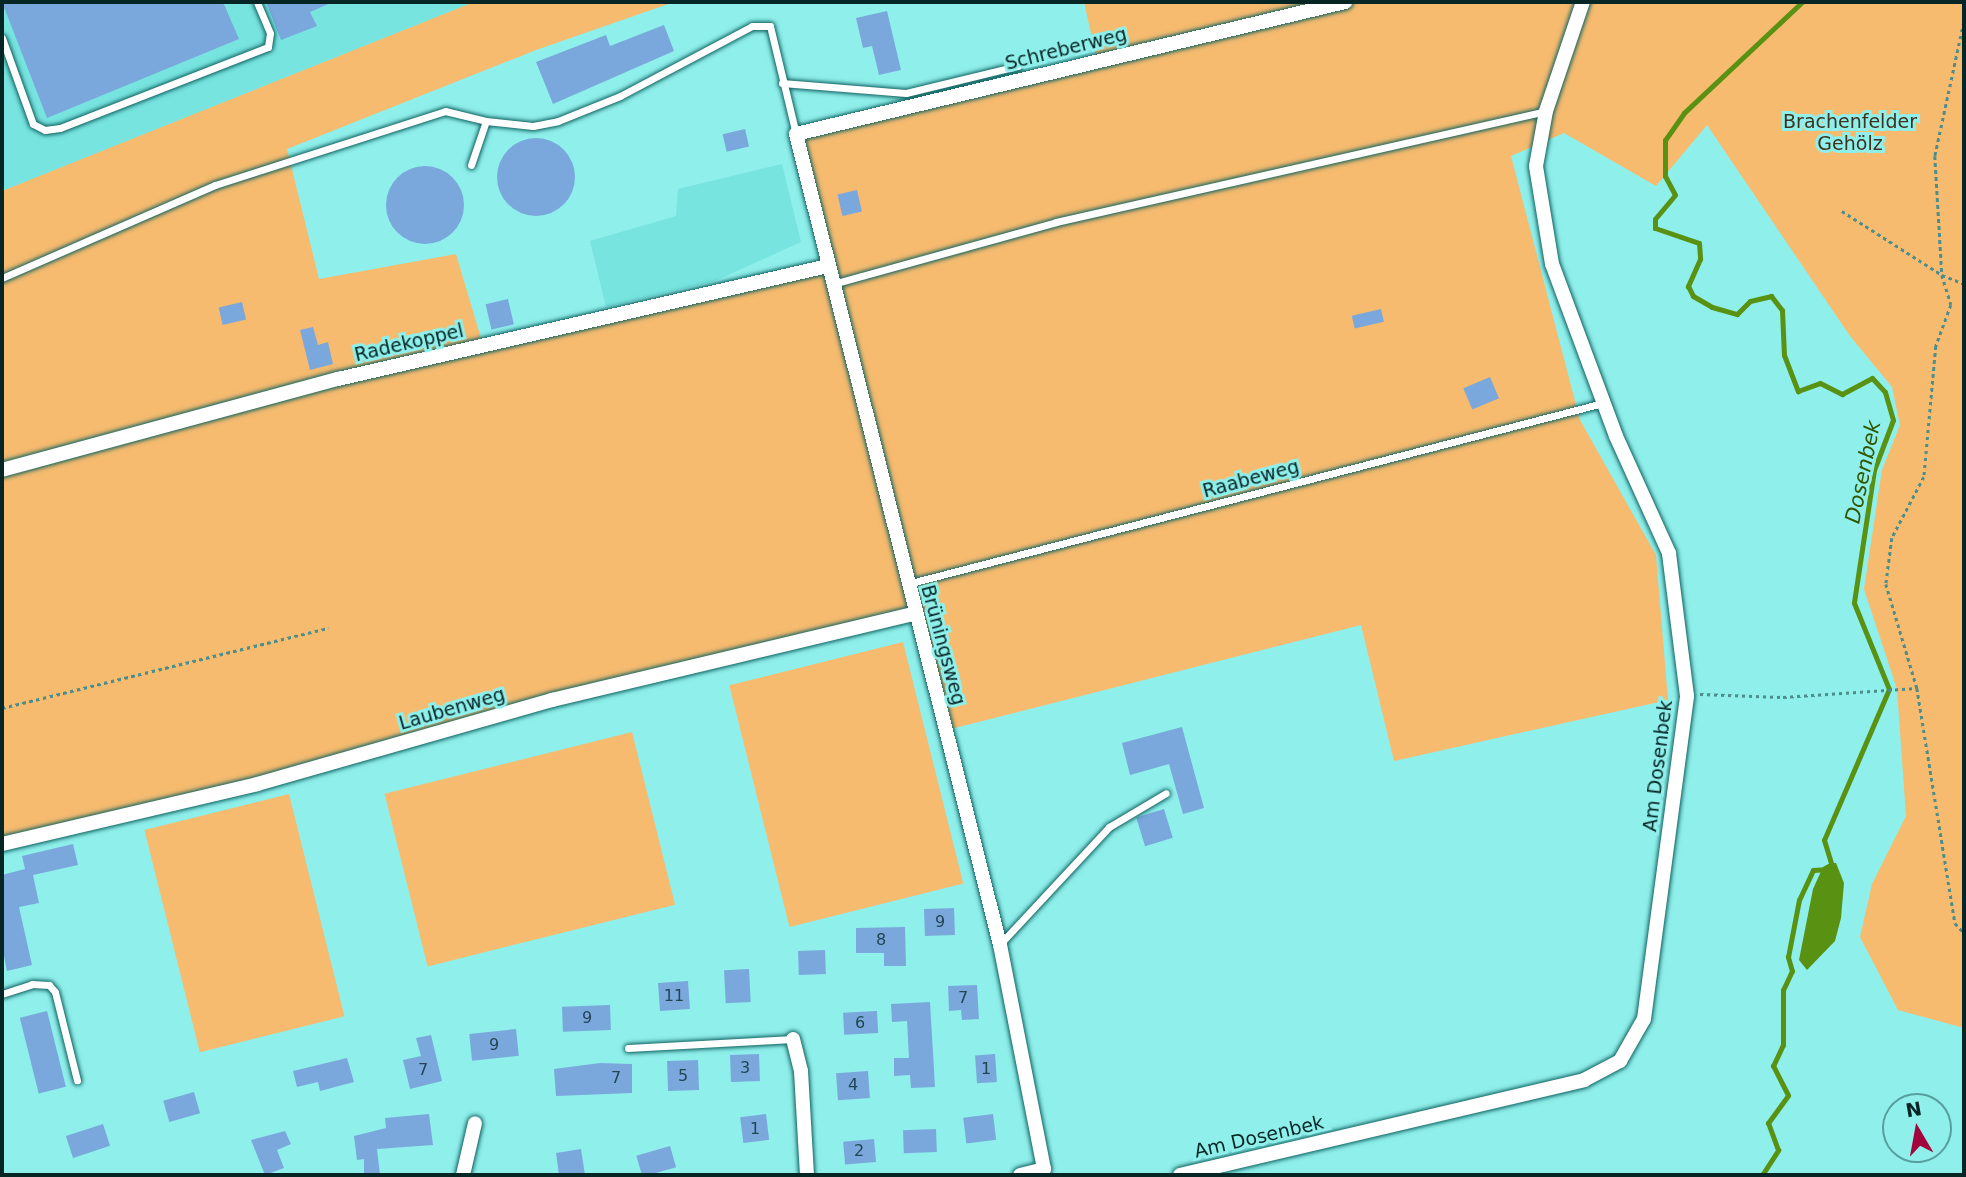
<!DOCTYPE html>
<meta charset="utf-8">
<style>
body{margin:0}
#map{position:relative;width:1966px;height:1177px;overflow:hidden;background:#8fefeb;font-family:"DejaVu Sans",sans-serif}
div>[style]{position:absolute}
.built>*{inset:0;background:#77e4e0}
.green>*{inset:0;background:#f6bb6f;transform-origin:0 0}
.water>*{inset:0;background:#599212}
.stream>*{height:5px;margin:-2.5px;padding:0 2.5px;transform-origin:2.5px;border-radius:2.5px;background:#599212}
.building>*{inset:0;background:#7aa8dc;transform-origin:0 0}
.round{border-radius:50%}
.path>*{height:2.5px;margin-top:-1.25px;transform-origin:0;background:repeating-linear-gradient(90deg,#4d8e8b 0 3.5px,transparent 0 7px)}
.roads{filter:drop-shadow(0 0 2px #0f6260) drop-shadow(0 0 2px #0f6260)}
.service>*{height:7px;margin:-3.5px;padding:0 3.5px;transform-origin:3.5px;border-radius:3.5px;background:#fff}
.minor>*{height:14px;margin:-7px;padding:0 7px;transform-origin:7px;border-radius:7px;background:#fff}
span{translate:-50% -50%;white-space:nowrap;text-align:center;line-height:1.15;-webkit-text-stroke:6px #8fefeb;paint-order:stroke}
.number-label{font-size:16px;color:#234653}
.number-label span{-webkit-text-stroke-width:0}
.street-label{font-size:19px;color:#062525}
.park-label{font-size:19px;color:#40311e}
.water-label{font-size:21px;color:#325701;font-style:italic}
.frame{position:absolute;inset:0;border:4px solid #062525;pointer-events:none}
.north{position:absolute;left:1882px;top:1093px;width:70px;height:70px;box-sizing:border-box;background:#8fefeb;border:2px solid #589e9c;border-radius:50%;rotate:350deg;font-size:19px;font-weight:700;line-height:28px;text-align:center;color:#062525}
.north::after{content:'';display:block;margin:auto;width:24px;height:32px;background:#a2043b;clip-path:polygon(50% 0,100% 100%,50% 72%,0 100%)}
</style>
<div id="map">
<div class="built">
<div style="clip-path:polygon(2px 2px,474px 2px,2px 191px)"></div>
<div style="clip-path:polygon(782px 164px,801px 242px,715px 281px,606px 307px,590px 241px,676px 216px,678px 189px)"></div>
</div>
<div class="green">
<div style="clip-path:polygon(474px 2px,674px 2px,536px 50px,287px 149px,319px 279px,456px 254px,483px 345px,828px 267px,796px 134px,1097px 60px,1084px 2px,1964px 2px,1964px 1028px,1898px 1010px,1860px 937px,1872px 884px,1906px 816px,1897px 689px,1864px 589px,1882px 470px,1900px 425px,1892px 387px,1850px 336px,1707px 125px,1656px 186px,1564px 133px,1511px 156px,1580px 420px,1656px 555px,1668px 700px,1394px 761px,1361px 625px,947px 730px,913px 614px,2px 844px,2px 191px)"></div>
<div style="left:903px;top:642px;width:249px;height:179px;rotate:76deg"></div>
<div style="left:632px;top:732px;width:178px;height:255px;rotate:76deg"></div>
<div style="left:289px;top:794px;width:229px;height:149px;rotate:76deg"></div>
</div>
<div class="water">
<div style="clip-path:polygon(1830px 863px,1836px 863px,1844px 883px,1841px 918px,1835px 941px,1807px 970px,1799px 960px,1813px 889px,1823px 867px)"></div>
</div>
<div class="stream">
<div style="left:1802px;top:2px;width:162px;rotate:136.8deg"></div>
<div style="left:1684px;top:113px;width:33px;rotate:125deg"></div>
<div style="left:1665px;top:140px;width:36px;rotate:90deg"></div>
<div style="left:1665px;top:176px;width:21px;rotate:62deg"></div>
<div style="left:1675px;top:195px;width:31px;rotate:130deg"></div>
<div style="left:1655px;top:219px;width:9px;rotate:90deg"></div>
<div style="left:1655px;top:228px;width:46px;rotate:18.8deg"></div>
<div style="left:1699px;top:243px;width:16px;rotate:86deg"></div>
<div style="left:1700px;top:259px;width:30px;rotate:114deg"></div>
<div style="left:1688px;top:286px;width:11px;rotate:63deg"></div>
<div style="left:1693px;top:296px;width:22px;rotate:30deg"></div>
<div style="left:1712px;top:307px;width:26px;rotate:16deg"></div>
<div style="left:1737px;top:314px;width:18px;rotate:-45deg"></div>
<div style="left:1750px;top:301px;width:22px;rotate:-13deg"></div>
<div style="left:1771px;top:296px;width:18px;rotate:52deg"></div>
<div style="left:1782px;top:310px;width:45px;rotate:87.5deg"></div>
<div style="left:1784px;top:355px;width:39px;rotate:69deg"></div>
<div style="left:1798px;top:391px;width:23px;rotate:-20deg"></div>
<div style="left:1820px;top:383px;width:25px;rotate:27deg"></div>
<div style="left:1842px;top:394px;width:34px;rotate:-28deg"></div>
<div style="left:1872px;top:378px;width:19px;rotate:47deg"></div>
<div style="left:1885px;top:392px;width:29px;rotate:74deg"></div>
<div style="left:1893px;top:420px;width:53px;rotate:110.8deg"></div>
<div style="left:1874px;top:470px;width:134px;rotate:98.6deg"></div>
<div style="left:1854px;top:603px;width:93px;rotate:67.9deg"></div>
<div style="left:1889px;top:689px;width:164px;rotate:113.3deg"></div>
<div style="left:1824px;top:840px;width:28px;rotate:73deg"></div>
<div style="left:1762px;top:1175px;width:30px;rotate:-57deg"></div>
<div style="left:1778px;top:1150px;width:29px;rotate:-110deg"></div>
<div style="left:1768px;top:1123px;width:34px;rotate:-54deg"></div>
<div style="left:1788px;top:1095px;width:33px;rotate:-117deg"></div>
<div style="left:1773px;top:1066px;width:23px;rotate:-65deg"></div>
<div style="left:1783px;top:1045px;width:55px;rotate:-90deg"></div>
<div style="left:1783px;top:990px;width:21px;rotate:-65deg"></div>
<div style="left:1792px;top:971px;width:15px;rotate:-106deg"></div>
<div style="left:1788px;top:957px;width:58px;rotate:-79.1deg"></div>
<div style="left:1799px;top:900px;width:33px;rotate:-65deg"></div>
<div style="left:1813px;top:870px;width:16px;rotate:-4deg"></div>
</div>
<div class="building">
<div style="clip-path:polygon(2px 2px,223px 2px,239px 39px,47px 118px)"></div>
<div style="clip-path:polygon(266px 2px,333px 2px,310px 12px,317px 26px,281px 40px)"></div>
<div style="clip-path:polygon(887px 11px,901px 70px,879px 75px,872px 46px,863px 48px,856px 18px)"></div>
<div style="clip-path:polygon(664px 25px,674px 51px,553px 104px,536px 62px,606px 35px,610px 46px)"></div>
<div style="left:745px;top:129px;width:18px;height:23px;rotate:77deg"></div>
<div class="round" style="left:497px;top:138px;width:78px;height:78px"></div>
<div class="round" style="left:386px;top:166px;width:78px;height:78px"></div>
<div style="left:857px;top:190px;width:22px;height:20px;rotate:77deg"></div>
<div style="left:508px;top:299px;width:26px;height:23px;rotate:77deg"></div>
<div style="left:242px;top:302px;width:18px;height:24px;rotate:77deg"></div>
<div style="left:1381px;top:309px;width:13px;height:30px;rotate:77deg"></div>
<div style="clip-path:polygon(313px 327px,318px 345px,328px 342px,333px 364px,310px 370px,300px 330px)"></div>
<div style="left:1490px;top:377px;width:23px;height:29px;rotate:67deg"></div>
<div style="clip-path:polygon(1182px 727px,1204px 808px,1183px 814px,1169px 764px,1130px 775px,1122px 743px)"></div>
<div style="left:1164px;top:809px;width:30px;height:29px;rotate:73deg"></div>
<div style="clip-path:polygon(73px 844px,78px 865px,33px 875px,39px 903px,19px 907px,32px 965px,7px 971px,2px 946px,2px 875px,25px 869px,22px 856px)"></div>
<div style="left:954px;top:908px;width:27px;height:30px;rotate:88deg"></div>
<div style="clip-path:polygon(905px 927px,906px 966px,884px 966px,884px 953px,856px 953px,856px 928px)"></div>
<div style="left:825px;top:950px;width:24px;height:27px;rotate:88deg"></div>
<div style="left:749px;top:969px;width:33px;height:25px;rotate:87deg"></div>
<div style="left:688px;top:981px;width:28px;height:30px;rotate:86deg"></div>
<div style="clip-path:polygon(977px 985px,979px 1019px,962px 1020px,961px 1010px,949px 1011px,948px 986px)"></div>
<div style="clip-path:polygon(930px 1002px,935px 1087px,911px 1088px,910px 1075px,894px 1076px,894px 1058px,909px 1058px,907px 1021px,892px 1022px,891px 1004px)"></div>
<div style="left:610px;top:1005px;width:25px;height:48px;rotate:88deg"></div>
<div style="left:47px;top:1011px;width:78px;height:28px;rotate:76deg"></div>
<div style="left:877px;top:1011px;width:22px;height:34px;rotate:87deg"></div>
<div style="left:516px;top:1029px;width:27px;height:47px;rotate:84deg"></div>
<div style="clip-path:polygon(431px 1035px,442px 1081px,410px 1089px,403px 1060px,421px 1056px,416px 1038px)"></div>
<div style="left:759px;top:1054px;width:27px;height:29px;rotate:88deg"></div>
<div style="left:995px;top:1054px;width:28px;height:20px;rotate:86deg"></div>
<div style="clip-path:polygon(347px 1058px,354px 1082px,320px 1091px,318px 1082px,297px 1087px,293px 1071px)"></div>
<div style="left:698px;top:1060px;width:30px;height:31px;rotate:88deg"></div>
<div style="clip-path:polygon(600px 1063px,632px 1064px,632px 1093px,556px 1096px,554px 1069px)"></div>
<div style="left:868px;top:1071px;width:27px;height:32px;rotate:86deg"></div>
<div style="left:194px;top:1092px;width:22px;height:32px;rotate:74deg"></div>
<div style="clip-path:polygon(429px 1114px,433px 1145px,377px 1149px,380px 1175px,364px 1175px,364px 1159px,357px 1160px,354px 1136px,386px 1128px,385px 1118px)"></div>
<div style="left:766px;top:1114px;width:26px;height:26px;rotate:83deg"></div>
<div style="left:993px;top:1114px;width:26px;height:30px;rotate:83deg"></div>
<div style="left:103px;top:1124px;width:23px;height:39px;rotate:72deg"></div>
<div style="left:936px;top:1129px;width:23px;height:33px;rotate:88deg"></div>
<div style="clip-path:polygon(285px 1131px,291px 1144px,277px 1150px,284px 1168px,265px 1175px,251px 1140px)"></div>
<div style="left:874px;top:1139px;width:23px;height:31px;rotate:85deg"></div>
<div style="left:670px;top:1146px;width:22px;height:35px;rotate:74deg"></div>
<div style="clip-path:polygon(581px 1149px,585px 1175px,559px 1175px,556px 1153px)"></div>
</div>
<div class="path">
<div style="left:1964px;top:22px;width:137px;rotate:102.2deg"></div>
<div style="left:1935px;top:156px;width:119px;rotate:86.6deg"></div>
<div style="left:1942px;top:275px;width:24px;rotate:22deg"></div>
<div style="left:1842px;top:211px;width:119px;rotate:32.6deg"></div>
<div style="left:1942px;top:275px;width:31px;rotate:73deg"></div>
<div style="left:1951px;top:305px;width:44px;rotate:110.1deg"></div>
<div style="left:1936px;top:346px;width:132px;rotate:95.2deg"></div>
<div style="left:1924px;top:477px;width:69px;rotate:117.7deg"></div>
<div style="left:1892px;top:538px;width:46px;rotate:97.4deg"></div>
<div style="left:1886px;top:584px;width:109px;rotate:73.4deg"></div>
<div style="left:1917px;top:688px;width:238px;rotate:80.8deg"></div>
<div style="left:1955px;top:923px;width:13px;rotate:48deg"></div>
<div style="left:1700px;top:694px;width:83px;rotate:2.1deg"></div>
<div style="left:1783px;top:697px;width:134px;rotate:-3.8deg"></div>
<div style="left:2px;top:708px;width:336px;rotate:-13.8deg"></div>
</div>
<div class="roads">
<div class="service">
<div style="left:2px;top:38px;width:91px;rotate:70.2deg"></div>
<div style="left:33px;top:124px;width:13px;rotate:27deg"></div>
<div style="left:45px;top:130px;width:15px;rotate:-8deg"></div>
<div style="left:60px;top:128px;width:223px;rotate:-21.3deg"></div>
<div style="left:268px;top:47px;width:14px;rotate:-82deg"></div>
<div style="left:270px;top:33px;width:34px;rotate:-113deg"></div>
<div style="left:782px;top:83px;width:124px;rotate:4.6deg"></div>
<div style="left:906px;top:93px;width:115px;rotate:-13.6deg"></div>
<div style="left:471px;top:165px;width:46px;rotate:-71.2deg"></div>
<div style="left:486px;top:121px;width:47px;rotate:6.1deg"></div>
<div style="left:533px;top:126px;width:25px;rotate:-11deg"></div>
<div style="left:558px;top:121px;width:67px;rotate:-22deg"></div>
<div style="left:620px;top:96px;width:149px;rotate:-27.9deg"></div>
<div style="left:752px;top:26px;width:18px"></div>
<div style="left:770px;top:26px;width:111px;rotate:76.5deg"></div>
<div style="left:2px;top:278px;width:232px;rotate:-23.6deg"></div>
<div style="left:215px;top:185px;width:242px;rotate:-17.8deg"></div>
<div style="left:445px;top:111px;width:42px;rotate:13.7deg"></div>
<div style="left:833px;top:284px;width:231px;rotate:-15.5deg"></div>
<div style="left:1056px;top:222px;width:502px;rotate:-12.76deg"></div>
<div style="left:907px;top:584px;width:719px;rotate:-14.58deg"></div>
<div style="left:1000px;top:944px;width:160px;rotate:-47deg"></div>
<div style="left:1109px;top:827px;width:66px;rotate:-30.8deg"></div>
<div style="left:2px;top:994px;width:32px;rotate:-18deg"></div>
<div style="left:32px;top:984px;width:17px;rotate:3deg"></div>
<div style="left:49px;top:985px;width:9px;rotate:49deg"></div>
<div style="left:55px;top:992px;width:91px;rotate:76deg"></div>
<div style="left:628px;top:1048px;width:165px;rotate:-3.1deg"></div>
</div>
<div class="minor">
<div style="left:2px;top:470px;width:348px;rotate:-15.2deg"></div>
<div style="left:338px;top:379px;width:503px;rotate:-12.99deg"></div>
<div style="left:2px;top:844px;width:262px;rotate:-13.2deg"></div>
<div style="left:257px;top:784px;width:307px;rotate:-15.9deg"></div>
<div style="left:552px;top:700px;width:371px;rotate:-13.4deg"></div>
<div style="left:793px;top:1039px;width:33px;rotate:76deg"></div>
<div style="left:801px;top:1071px;width:104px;rotate:86.7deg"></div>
<div style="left:1044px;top:1169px;width:228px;rotate:-101.1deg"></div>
<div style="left:1000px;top:945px;width:836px;rotate:-104.12deg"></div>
<div style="left:796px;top:134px;width:565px;rotate:-13.52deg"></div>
<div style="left:463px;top:1175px;width:53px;rotate:-77deg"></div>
<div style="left:1020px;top:1175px;width:25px;rotate:-14deg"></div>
<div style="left:1180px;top:1175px;width:415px;rotate:-13.2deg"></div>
<div style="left:1584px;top:1080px;width:41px;rotate:-27.8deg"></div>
<div style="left:1620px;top:1061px;width:48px;rotate:-60.3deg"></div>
<div style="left:1644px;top:1019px;width:326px;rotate:-82.4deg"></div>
<div style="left:1687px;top:696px;width:144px;rotate:-97.2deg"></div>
<div style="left:1669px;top:553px;width:128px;rotate:-114.4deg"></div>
<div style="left:1616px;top:436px;width:184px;rotate:-110.4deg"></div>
<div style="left:1552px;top:264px;width:99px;rotate:-99.3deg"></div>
<div style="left:1536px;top:166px;width:56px;rotate:-79.7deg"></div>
<div style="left:1546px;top:111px;width:115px;rotate:-71.3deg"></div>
</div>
</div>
<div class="number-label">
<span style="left:940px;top:922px">9</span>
<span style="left:881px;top:940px">8</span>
<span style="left:674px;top:996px">11</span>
<span style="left:963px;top:998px">7</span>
<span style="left:587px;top:1018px">9</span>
<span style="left:860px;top:1023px">6</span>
<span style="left:494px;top:1045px">9</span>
<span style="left:745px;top:1068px">3</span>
<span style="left:986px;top:1069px">1</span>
<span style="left:423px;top:1070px">7</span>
<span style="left:683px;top:1076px">5</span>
<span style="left:616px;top:1078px">7</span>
<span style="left:853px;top:1085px">4</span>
<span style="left:755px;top:1129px">1</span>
<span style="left:859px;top:1151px">2</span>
</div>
<div class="street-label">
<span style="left:1066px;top:49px;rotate:-14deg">Schreberweg</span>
<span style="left:409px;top:343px;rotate:-13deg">Radekoppel</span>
<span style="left:1251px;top:479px;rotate:-15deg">Raabeweg</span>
<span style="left:943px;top:645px;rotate:75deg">Brüningsweg</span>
<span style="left:452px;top:709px;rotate:-16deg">Laubenweg</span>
<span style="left:1658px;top:766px;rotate:-83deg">Am Dosenbek</span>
<span style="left:1259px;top:1137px;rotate:-13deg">Am Dosenbek</span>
</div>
<div class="park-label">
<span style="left:1850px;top:133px">Brachenfelder<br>Gehölz</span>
</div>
<div class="water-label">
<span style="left:1863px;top:472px;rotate:-78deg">Dosenbek</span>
</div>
<div class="frame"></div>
<div class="north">N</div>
</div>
